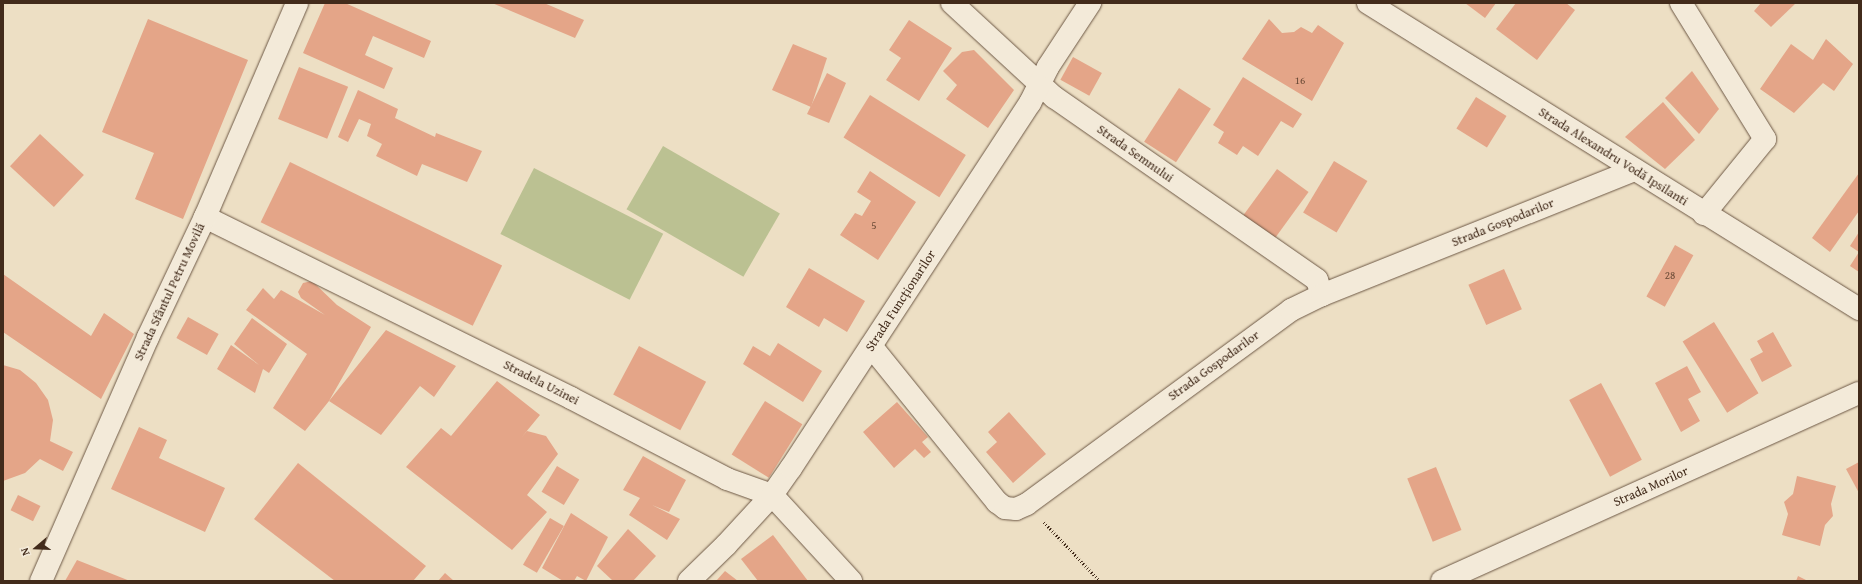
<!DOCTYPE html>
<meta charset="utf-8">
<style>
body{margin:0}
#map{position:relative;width:1862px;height:584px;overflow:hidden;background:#eddfc4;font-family:"Gentium Book Plus",serif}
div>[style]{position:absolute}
.green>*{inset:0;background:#bbc192;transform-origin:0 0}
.building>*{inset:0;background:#e4a588;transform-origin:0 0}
.path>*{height:2.5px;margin-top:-1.25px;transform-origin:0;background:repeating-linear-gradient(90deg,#422b1b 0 1px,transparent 0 3px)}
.roads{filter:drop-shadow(0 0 1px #6d5845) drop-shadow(0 0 1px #6d5845)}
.minor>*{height:22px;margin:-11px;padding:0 11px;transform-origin:11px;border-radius:11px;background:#f3ead9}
.tertiary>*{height:22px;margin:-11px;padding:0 11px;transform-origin:11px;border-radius:11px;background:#f3ead9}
span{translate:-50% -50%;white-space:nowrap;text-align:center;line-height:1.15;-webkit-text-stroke:3px #f3ead9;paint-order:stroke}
.number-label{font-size:11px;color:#6a4a36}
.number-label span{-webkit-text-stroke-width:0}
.street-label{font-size:13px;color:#422b1b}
.frame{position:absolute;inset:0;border:4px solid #422b1b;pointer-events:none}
.north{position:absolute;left:16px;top:528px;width:40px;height:40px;-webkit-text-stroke:3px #f3ead9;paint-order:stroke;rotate:251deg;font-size:11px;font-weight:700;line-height:16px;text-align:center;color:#422b1b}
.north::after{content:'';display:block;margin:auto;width:14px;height:18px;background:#422b1b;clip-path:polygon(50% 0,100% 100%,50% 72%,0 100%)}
</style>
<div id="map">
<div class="green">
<div style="left:663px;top:146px;width:135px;height:73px;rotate:30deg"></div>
<div style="left:534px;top:168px;width:145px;height:74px;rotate:27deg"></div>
</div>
<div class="building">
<div style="clip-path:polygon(325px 3px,345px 3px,431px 41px,424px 58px,373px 36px,365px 55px,393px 68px,384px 89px,303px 53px)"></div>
<div style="clip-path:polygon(492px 3px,544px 3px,584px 20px,575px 38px)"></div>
<div style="clip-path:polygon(1465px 3px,1496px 3px,1485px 18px)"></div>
<div style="clip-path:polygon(1516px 3px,1566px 3px,1575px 10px,1537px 60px,1496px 29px)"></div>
<div style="clip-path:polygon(1761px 3px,1796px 3px,1771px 27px,1754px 11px)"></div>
<div style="clip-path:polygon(148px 19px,248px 60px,183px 219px,135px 199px,154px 153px,102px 132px)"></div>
<div style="clip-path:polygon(1269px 19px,1282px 33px,1294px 32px,1301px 27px,1312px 33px,1318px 25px,1344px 43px,1312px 101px,1242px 59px)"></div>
<div style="clip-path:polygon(909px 20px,952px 48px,919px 101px,886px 80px,901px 58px,889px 50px)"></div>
<div style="clip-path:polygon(1826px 39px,1853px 64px,1834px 91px,1823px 83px,1794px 113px,1760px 89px,1791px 44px,1813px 60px)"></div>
<div style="clip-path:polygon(793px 44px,827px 58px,811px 107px,772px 90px)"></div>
<div style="clip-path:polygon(974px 50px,1014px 90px,988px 128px,946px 99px,957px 85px,943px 71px,962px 52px)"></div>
<div style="left:1073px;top:57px;width:33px;height:26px;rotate:29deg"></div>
<div style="left:299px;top:67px;width:53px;height:56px;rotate:22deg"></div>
<div style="clip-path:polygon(1692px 71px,1719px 109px,1699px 134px,1665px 98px)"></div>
<div style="clip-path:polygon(827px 73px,846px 83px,829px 123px,807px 114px)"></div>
<div style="clip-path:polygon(1243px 77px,1302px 114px,1293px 128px,1281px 121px,1258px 156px,1243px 146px,1237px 155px,1218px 143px,1224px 132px,1213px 125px)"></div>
<div style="left:1179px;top:88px;width:38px;height:64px;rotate:33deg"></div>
<div style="clip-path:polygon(358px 90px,398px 109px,395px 118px,435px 137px,436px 133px,482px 151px,467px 182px,422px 164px,417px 176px,376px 156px,382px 144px,367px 136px,371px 124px,359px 119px,348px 142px,338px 137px)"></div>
<div style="left:870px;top:95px;width:113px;height:50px;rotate:32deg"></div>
<div style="left:1476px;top:97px;width:36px;height:37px;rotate:32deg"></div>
<div style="clip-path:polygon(1663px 102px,1695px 140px,1665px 169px,1625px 137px)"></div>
<div style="left:40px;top:134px;width:60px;height:44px;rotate:43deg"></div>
<div style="left:1334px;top:161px;width:39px;height:60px;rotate:31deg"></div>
<div style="left:290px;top:162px;width:236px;height:67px;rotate:26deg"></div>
<div style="left:1277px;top:169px;width:39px;height:60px;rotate:36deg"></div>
<div style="clip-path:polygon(870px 171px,916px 202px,878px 260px,840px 235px,855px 213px,862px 216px,871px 201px,857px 192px)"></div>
<div style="clip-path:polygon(1859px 173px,1859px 211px,1830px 252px,1812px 238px)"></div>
<div style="clip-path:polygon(1859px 232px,1859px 272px,1850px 266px,1859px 252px,1850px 246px)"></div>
<div style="left:1675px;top:245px;width:21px;height:59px;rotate:29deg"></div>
<div style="clip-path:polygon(809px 268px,865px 301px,847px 332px,824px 318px,819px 327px,786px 307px)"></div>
<div style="left:1504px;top:269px;width:44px;height:39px;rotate:66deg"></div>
<div style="clip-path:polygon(3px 274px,91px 336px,104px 313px,134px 334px,101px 399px,3px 332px)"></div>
<div style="clip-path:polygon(312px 281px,337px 305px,371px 327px,329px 401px,305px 431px,273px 408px,307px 354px,246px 310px,263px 288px,274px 299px,281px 290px,325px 315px,301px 298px,298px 292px,303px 283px)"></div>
<div style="left:188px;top:317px;width:35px;height:24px;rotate:29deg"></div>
<div style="clip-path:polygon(252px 318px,287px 344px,269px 373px,263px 369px,255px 393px,217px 369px,231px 345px,259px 365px,234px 344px)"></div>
<div style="left:1714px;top:322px;width:84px;height:37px;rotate:58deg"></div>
<div style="clip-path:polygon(386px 330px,456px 366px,434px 397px,420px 386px,381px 435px,329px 401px)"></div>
<div style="clip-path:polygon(1773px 332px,1792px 366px,1762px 382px,1750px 359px,1763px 352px,1757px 341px)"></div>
<div style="clip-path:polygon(778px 343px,822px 371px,803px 402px,743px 364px,753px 346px,770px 356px)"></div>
<div style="left:639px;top:346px;width:76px;height:55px;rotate:28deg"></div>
<div style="clip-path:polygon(3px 365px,20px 370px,36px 383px,48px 400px,53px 420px,50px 441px,73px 452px,63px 471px,40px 459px,25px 473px,3px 481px)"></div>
<div style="clip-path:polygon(1687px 366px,1701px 392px,1688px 399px,1700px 421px,1681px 432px,1655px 383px)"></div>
<div style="clip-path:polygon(497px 381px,540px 415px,521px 438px,527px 431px,546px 436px,558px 454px,527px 495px,547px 512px,512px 550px,406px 467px,441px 428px,451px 436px)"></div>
<div style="left:1601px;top:383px;width:87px;height:36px;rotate:62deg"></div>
<div style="left:765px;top:401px;width:44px;height:63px;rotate:32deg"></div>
<div style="clip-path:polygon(897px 402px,928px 437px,922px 442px,931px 452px,924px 458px,915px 449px,894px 468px,863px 432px)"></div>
<div style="clip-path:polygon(1009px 412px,1046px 454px,1013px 483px,986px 452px,997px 442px,988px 432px)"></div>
<div style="clip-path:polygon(139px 427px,167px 440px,159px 458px,225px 488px,205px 532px,111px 489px)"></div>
<div style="clip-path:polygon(643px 456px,686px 480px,669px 512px,652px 505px,680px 519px,667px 540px,629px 515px,640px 498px,623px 490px)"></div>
<div style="clip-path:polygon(1859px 462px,1859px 493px,1846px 469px)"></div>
<div style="clip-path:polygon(298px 463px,426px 566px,413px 581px,335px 581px,254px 519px)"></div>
<div style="left:557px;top:466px;width:26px;height:30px;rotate:31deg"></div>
<div style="left:1436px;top:467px;width:68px;height:31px;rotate:68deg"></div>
<div style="clip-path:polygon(1797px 476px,1836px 486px,1831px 504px,1833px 516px,1825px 525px,1820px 546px,1782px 535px,1788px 514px,1784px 502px,1793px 494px)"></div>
<div style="left:18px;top:495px;width:25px;height:17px;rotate:26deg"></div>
<div style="clip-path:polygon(571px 513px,608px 537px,586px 581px,577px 576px,574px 581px,563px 581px,542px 568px)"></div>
<div style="left:550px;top:518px;width:16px;height:54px;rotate:30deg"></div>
<div style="clip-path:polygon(628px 529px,656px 556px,633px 581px,613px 581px,597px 566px)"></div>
<div style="clip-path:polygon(773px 535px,808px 581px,758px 581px,741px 559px)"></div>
<div style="clip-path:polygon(77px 560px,130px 581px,65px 581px)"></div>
<div style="clip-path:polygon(725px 571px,738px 581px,716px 581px)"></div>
<div style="clip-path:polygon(445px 573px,454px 581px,438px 581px)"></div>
<div style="clip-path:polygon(1798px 576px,1808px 581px,1796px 581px)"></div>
</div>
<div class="path">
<div style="left:1044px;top:522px;width:81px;rotate:46.5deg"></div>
</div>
<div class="roads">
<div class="minor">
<div style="left:952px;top:3px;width:139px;rotate:42.7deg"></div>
<div style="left:1054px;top:97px;width:320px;rotate:34.8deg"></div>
<div style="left:1317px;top:280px;width:16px;rotate:72deg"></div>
<div style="left:1681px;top:3px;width:160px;rotate:58.3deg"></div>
<div style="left:1765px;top:139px;width:97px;rotate:129.1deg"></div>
<div style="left:205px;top:217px;width:408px;rotate:26.3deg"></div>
<div style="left:571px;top:398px;width:176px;rotate:27.4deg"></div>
<div style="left:727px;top:479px;width:48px;rotate:19.6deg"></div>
<div style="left:772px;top:495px;width:117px;rotate:47.4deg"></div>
<div style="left:871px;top:346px;width:201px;rotate:51.1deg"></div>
<div style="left:997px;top:502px;width:10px;rotate:37deg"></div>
<div style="left:1005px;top:508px;width:11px;rotate:5deg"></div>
<div style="left:1016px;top:509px;width:12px;rotate:-24deg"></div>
<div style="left:1027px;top:504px;width:328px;rotate:-36.3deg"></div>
<div style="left:1291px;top:310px;width:34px;rotate:-26deg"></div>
<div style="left:1322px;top:295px;width:337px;rotate:-21.8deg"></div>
<div style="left:689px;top:581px;width:52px;rotate:-44.2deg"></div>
<div style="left:726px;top:545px;width:68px;rotate:-47.4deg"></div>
<div style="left:772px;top:495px;width:33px;rotate:-55deg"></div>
<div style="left:791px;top:468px;width:436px;rotate:-56.8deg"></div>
<div style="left:1030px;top:103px;width:40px;rotate:-63.4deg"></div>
<div style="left:1048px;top:67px;width:77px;rotate:-56.7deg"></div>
<div style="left:1442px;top:581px;width:457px;rotate:-24.3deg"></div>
</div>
<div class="tertiary">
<div style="left:1368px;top:3px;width:579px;rotate:31.93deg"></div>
<div style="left:41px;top:581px;width:266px;rotate:-66.3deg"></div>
<div style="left:148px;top:337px;width:133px;rotate:-64.6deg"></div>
<div style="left:205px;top:217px;width:233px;rotate:-66.7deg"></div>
</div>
</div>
<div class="number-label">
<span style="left:1300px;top:80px">16</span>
<span style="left:874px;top:225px">5</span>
<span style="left:1670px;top:275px">28</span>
</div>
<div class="street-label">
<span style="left:1135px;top:154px;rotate:35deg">Strada Semnului</span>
<span style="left:1613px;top:157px;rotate:32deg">Strada Alexandru Vodă Ipsilanti</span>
<span style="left:1503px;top:223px;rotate:-22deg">Strada Gospodarilor</span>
<span style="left:170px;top:292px;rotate:-65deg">Strada Sfântul Petru Movilă</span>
<span style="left:901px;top:301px;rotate:-57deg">Strada Funcționarilor</span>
<span style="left:1214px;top:366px;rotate:-36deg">Strada Gospodarilor</span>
<span style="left:541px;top:383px;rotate:27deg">Stradela Uzinei</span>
<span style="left:1651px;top:487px;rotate:-24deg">Strada Morilor</span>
</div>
<div class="frame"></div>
<div class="north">N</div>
</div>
